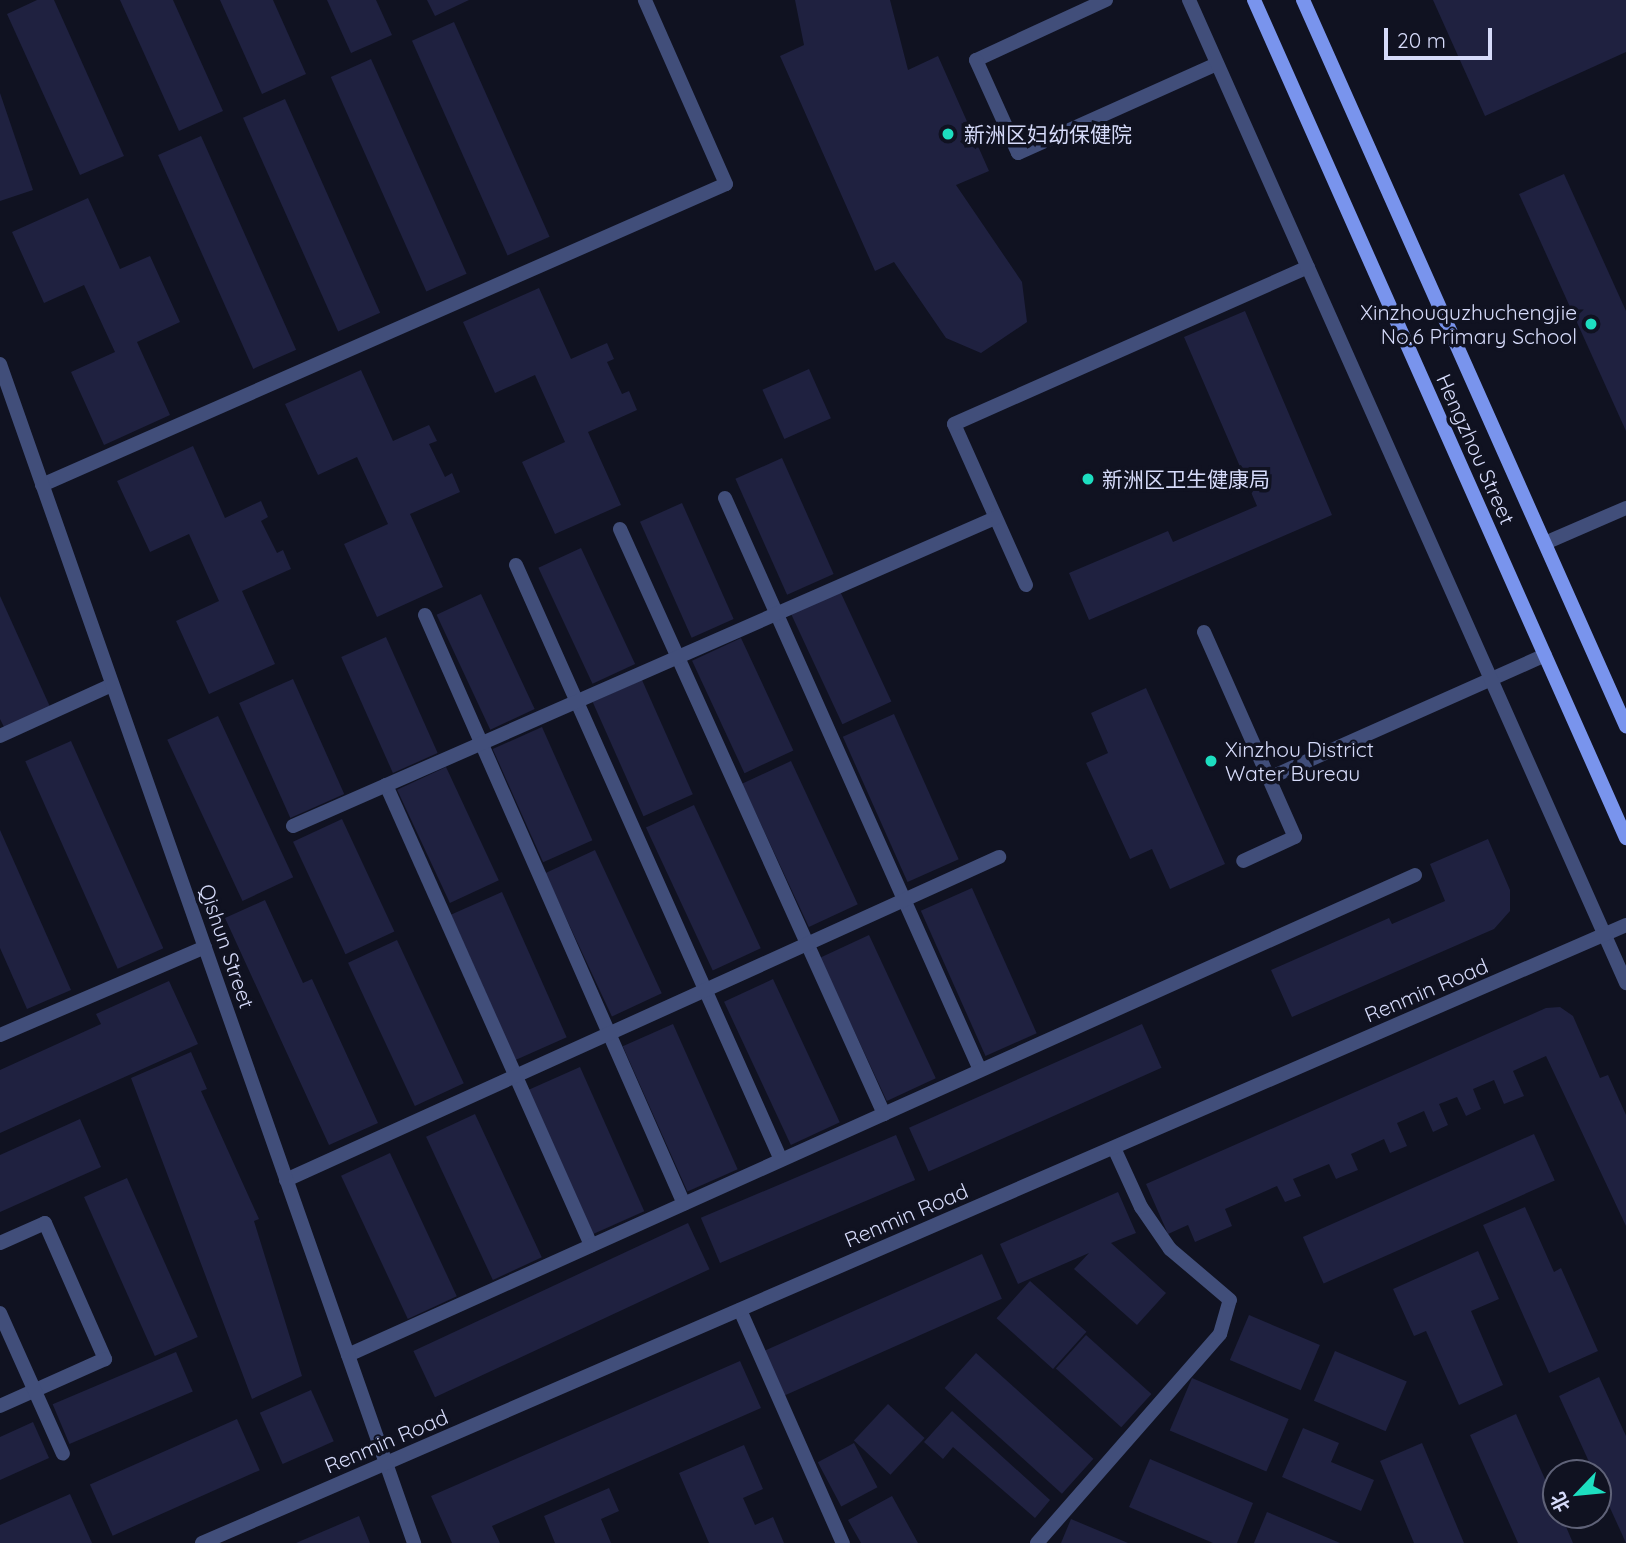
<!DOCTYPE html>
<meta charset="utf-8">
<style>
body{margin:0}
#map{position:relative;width:1626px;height:1543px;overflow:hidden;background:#101221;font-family:Quicksand,"Noto Sans SC",sans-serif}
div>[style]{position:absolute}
.building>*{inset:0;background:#1f2140;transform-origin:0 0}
.service>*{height:14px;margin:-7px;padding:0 7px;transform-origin:7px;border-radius:7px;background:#414e7a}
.minor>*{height:14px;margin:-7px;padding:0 7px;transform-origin:7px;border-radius:7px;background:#414e7a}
.tertiary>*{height:14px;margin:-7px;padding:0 7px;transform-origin:7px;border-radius:7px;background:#414e7a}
.secondary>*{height:14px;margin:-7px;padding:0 7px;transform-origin:7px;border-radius:7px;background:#7994ed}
.dots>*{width:19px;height:19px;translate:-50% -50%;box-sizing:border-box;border:4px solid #101221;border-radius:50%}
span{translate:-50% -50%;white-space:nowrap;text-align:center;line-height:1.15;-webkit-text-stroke:7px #101221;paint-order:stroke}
.poi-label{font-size:21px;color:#d6dbfa}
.left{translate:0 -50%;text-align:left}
.right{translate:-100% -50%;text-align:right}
.street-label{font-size:21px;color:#d6dbfa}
.north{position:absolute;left:1542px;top:1459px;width:70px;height:70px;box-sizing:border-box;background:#101221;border:2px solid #5f6278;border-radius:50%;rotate:244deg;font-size:19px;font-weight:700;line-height:28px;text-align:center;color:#d6dbfa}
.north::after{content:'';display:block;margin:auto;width:24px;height:32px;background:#1ddec0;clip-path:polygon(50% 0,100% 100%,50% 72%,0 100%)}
.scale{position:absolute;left:1384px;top:28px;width:108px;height:32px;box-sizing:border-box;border:4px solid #d6dbfa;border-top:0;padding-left:9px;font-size:21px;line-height:24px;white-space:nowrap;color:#d6dbfa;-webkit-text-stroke:5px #101221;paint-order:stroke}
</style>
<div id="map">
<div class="building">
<div style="clip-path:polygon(37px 0,54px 0,124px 156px,80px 175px,7px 14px)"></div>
<div style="clip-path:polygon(120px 0,173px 0,223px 111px,179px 131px)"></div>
<div style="clip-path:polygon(220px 0,273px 0,306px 74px,262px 94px)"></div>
<div style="clip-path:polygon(327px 0,376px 0,392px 35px,351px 53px)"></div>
<div style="clip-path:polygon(427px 0,469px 0,435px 16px)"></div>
<div style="clip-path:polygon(795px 0,890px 0,908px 70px,938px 56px,989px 171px,956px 185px,1022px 282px,1027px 322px,981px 353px,946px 338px,894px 262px,875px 271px,780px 56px,804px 45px)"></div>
<div style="clip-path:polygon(1433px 0,1626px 0,1626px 52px,1485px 116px)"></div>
<div style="left:454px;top:22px;width:235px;height:46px;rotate:66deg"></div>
<div style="left:371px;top:59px;width:235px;height:44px;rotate:66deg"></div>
<div style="clip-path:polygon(0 93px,33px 190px,0 201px)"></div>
<div style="left:285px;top:99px;width:234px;height:46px;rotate:66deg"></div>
<div style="left:201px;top:136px;width:234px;height:47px;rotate:66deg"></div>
<div style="clip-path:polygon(1564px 174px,1626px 311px,1626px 431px,1519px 194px)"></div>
<div style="clip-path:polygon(88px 198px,120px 269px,150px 256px,180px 322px,137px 342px,170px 415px,104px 445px,71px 372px,115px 352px,84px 285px,44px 303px,12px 232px)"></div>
<div style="clip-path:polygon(539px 288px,571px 359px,607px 343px,614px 359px,607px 362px,622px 394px,629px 391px,637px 410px,588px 432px,621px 505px,555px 534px,522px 462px,565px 442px,535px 375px,495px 393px,463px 322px)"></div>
<div style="clip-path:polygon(1245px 311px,1332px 515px,1089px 620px,1069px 573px,1168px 531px,1173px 542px,1257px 506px,1184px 337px)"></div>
<div style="left:809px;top:369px;width:54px;height:51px;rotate:66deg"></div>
<div style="clip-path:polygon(361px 370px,393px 441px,429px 425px,437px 441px,429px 444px,445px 477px,452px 473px,460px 492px,410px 514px,443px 587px,377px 617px,344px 544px,388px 524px,357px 457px,318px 475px,285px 404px)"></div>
<div style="clip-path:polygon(193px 446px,225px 518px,261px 501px,268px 517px,261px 521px,277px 553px,283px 550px,291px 569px,242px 591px,275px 664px,209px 694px,176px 621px,219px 601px,189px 534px,150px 552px,117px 481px)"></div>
<div style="left:782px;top:458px;width:127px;height:51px;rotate:66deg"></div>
<div style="left:682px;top:503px;width:127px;height:46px;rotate:66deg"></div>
<div style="left:581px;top:548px;width:128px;height:47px;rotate:65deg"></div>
<div style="left:839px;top:589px;width:124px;height:54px;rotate:65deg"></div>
<div style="left:481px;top:594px;width:127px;height:49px;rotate:65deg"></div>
<div style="clip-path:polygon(0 596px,51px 709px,5px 729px,0 719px)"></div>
<div style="left:386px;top:637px;width:127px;height:49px;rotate:66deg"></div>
<div style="left:741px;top:638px;width:124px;height:54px;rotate:65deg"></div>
<div style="left:293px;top:679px;width:126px;height:59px;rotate:66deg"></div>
<div style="left:642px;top:680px;width:125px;height:54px;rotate:66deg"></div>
<div style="clip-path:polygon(1146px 688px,1225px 864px,1170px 889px,1152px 849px,1130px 859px,1086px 763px,1108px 753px,1091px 713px)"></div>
<div style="left:894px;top:714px;width:159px;height:56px;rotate:66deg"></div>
<div style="left:218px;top:716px;width:178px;height:56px;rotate:65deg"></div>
<div style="left:542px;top:727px;width:124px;height:54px;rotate:66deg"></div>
<div style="left:71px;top:741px;width:227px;height:50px;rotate:66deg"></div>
<div style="left:791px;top:761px;width:158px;height:54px;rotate:65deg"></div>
<div style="left:446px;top:767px;width:125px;height:54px;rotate:65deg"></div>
<div style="left:694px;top:805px;width:158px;height:53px;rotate:65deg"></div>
<div style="left:342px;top:819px;width:124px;height:54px;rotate:65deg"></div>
<div style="clip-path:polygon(0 830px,71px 990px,27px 1009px,0 948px)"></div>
<div style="clip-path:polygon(1488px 839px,1510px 890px,1510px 911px,1494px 929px,1292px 1017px,1271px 970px,1389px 918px,1392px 924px,1445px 901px,1430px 864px)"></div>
<div style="left:595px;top:850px;width:158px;height:55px;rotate:65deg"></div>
<div style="left:972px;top:888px;width:159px;height:56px;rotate:66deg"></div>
<div style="left:502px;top:892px;width:159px;height:56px;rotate:66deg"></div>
<div style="clip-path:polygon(265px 900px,303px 983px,312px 979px,378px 1123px,329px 1145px,225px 918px)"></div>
<div style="left:869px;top:935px;width:158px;height:54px;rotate:65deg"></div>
<div style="left:397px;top:940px;width:158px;height:54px;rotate:65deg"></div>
<div style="left:773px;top:979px;width:158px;height:54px;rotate:65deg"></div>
<div style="clip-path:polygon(169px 981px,198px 1044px,0 1133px,0 1070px,101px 1024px,96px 1014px)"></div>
<div style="clip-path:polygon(1560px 1007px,1573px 1016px,1600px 1078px,1608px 1075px,1626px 1115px,1626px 1226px,1546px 1056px,1513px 1071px,1524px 1096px,1504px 1104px,1494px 1080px,1473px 1089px,1481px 1109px,1466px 1116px,1457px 1097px,1439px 1104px,1448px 1125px,1433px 1132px,1424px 1111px,1397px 1123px,1407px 1146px,1390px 1153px,1384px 1139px,1351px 1154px,1358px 1170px,1336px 1179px,1329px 1164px,1293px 1179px,1301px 1196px,1285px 1202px,1277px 1186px,1225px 1209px,1232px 1226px,1195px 1242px,1188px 1225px,1168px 1234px,1146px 1184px,1546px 1008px)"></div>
<div style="left:673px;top:1024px;width:159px;height:55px;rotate:66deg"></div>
<div style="left:1142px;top:1024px;width:48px;height:255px;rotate:66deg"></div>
<div style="clip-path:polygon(191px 1052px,207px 1089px,201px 1091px,259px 1219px,254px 1221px,302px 1376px,252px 1399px,131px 1078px)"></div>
<div style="left:580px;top:1067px;width:158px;height:56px;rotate:66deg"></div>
<div style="left:475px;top:1114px;width:158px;height:54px;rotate:65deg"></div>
<div style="clip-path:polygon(80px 1119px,101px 1167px,0 1212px,0 1155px)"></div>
<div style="left:1534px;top:1134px;width:51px;height:253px;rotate:66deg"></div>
<div style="left:896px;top:1135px;width:49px;height:212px;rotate:67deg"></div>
<div style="left:390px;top:1153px;width:158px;height:54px;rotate:65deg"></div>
<div style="left:127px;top:1178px;width:174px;height:47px;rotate:66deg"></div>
<div style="clip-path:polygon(1118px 1192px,1136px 1233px,1111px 1243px,1166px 1293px,1137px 1325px,1074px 1269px,1089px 1253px,1018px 1284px,1000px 1244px)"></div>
<div style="clip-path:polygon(1525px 1207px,1554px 1272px,1561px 1268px,1598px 1351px,1549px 1373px,1483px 1225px)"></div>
<div style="left:688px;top:1223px;width:51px;height:303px;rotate:65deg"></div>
<div style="clip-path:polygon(1478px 1251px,1499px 1299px,1471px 1311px,1503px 1385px,1459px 1405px,1426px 1331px,1414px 1336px,1393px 1289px)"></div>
<div style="left:982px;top:1254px;width:49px;height:238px;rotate:66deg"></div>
<div style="left:1030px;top:1281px;width:76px;height:50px;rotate:42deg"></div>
<div style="left:1249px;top:1315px;width:77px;height:49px;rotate:23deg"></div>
<div style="left:1086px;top:1335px;width:88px;height:45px;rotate:42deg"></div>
<div style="left:1335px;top:1351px;width:78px;height:54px;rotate:23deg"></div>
<div style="left:176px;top:1352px;width:43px;height:134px;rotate:67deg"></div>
<div style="left:976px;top:1353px;width:158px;height:47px;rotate:42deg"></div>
<div style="clip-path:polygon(740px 1361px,761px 1408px,492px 1526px,500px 1543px,452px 1543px,431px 1496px)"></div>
<div style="clip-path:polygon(1599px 1377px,1626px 1436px,1626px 1543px,1559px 1396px)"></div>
<div style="left:1192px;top:1378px;width:105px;height:57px;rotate:23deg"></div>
<div style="left:311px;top:1390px;width:56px;height:56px;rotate:66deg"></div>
<div style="left:888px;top:1404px;width:50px;height:50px;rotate:43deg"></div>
<div style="clip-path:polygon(952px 1411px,1050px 1500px,1035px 1518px,953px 1447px,943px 1459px,924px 1442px)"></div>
<div style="clip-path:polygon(1516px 1414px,1556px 1504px,1556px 1515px,1561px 1515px,1573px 1543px,1518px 1543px,1470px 1435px)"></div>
<div style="left:237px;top:1419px;width:56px;height:161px;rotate:66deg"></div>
<div style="clip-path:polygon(33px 1422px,49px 1458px,0 1480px,0 1437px)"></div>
<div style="clip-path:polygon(1303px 1428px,1339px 1443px,1331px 1462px,1374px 1480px,1361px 1511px,1282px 1477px)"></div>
<div style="left:854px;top:1443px;width:50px;height:41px;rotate:62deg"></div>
<div style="clip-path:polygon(1422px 1443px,1464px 1543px,1414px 1543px,1380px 1461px)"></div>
<div style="clip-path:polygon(744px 1445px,763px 1489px,743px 1498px,755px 1525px,773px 1517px,784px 1543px,709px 1543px,679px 1473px)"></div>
<div style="clip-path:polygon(1150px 1459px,1253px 1503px,1237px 1543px,1213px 1543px,1129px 1507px)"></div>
<div style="clip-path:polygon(609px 1488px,619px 1511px,601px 1519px,611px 1543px,555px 1543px,544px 1516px)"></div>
<div style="clip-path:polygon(70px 1494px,92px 1543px,0 1543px,0 1525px)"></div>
<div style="clip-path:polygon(892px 1496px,918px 1543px,861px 1543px,848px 1520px)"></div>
<div style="clip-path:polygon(1267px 1512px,1340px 1543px,1254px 1543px)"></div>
<div style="clip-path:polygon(359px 1516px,370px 1543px,296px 1543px)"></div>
<div style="clip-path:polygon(1071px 1519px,1128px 1543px,1061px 1543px)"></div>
</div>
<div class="service">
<div style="left:1106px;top:0;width:143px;rotate:155.2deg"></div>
<div style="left:976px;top:60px;width:102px;rotate:65.7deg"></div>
<div style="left:1018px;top:153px;width:218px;rotate:-24.1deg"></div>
<div style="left:42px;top:485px;width:747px;rotate:-23.75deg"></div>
<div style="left:726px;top:184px;width:201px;rotate:-113.8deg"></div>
<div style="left:725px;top:498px;width:626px;rotate:65.97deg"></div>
<div style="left:620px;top:529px;width:642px;rotate:65.71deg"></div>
<div style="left:1545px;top:543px;width:88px;rotate:-23.4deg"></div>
<div style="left:516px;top:565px;width:651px;rotate:65.99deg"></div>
<div style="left:1026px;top:585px;width:176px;rotate:-114.1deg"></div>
<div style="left:954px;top:424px;width:387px;rotate:-23.9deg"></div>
<div style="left:425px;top:615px;width:643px;rotate:66.26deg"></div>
<div style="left:1204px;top:632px;width:224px;rotate:66.1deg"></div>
<div style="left:1295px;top:837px;width:57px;rotate:155.2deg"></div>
<div style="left:0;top:736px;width:123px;rotate:-24.5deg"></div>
<div style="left:1269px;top:778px;width:302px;rotate:-24deg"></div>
<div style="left:386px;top:785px;width:504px;rotate:65.98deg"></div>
<div style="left:293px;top:826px;width:767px;rotate:-23.69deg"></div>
<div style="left:0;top:1035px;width:223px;rotate:-23.2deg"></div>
<div style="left:286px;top:1180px;width:783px;rotate:-24.37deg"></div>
<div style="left:0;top:1243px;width:49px;rotate:-24deg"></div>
<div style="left:45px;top:1223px;width:149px;rotate:66.2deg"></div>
<div style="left:105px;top:1359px;width:115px;rotate:155.9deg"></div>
<div style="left:740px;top:1310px;width:255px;rotate:66.2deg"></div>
<div style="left:0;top:1313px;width:154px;rotate:65.9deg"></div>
<div style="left:348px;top:1355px;width:1170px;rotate:-24.22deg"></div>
<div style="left:1037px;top:1543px;width:278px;rotate:-48.8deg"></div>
<div style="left:1220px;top:1334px;width:35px;rotate:-74deg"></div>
<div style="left:1230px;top:1300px;width:79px;rotate:-139.6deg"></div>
<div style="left:1170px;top:1249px;width:51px;rotate:-124.6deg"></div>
<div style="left:1141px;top:1207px;width:65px;rotate:-114.6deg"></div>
</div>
<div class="minor">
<div style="left:1189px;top:0;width:1076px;rotate:66.03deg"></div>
<div style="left:0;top:364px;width:1250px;rotate:70.65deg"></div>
</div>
<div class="tertiary">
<div style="left:202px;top:1543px;width:1552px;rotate:-23.46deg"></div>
</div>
<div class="secondary">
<div style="left:1254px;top:0;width:917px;rotate:66.06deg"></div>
<div style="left:1303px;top:0;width:795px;rotate:66.02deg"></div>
</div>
<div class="dots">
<div style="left:948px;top:134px;background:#1ddec0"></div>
<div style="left:1591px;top:324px;background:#1ddec0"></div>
<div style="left:1088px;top:479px;background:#1ddec0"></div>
<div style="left:1211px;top:761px;background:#1ddec0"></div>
</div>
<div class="poi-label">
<span class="left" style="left:964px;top:134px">新洲区妇幼保健院</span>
<span class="right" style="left:1577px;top:324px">Xinzhouquzhuchengjie<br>No.6 Primary School</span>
<span class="left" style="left:1102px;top:479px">新洲区卫生健康局</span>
<span class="left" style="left:1225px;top:761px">Xinzhou District<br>Water Bureau</span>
</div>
<div class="street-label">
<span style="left:1476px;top:449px;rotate:66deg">Hengzhou Street</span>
<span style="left:227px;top:946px;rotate:71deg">Qishun Street</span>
<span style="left:1426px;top:990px;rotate:-23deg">Renmin Road</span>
<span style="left:906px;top:1215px;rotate:-23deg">Renmin Road</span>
<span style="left:386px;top:1441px;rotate:-23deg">Renmin Road</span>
</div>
<div class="north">北</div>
<div class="scale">20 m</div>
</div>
